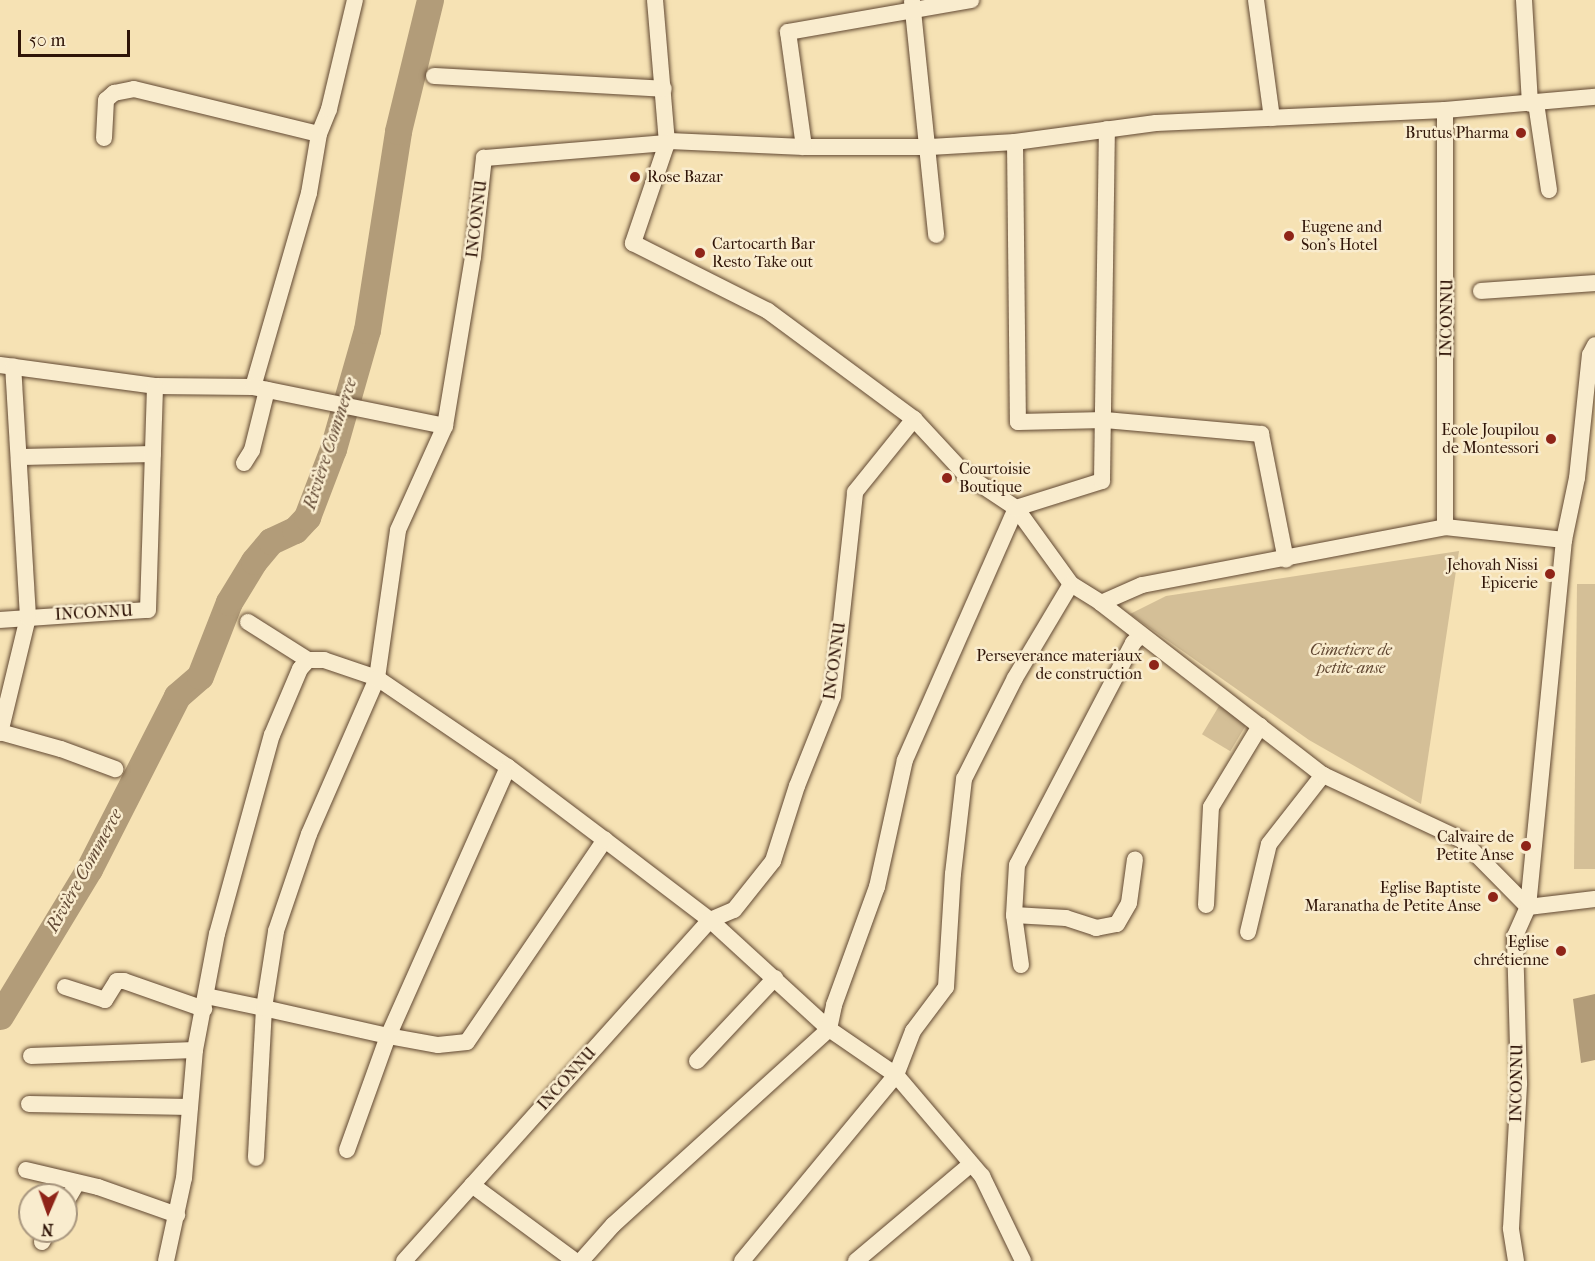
<!DOCTYPE html>
<meta charset="utf-8">
<style>
body{margin:0}
#map{position:relative;width:1595px;height:1261px;overflow:hidden;background:#f6e2b4;font-family:"IM FELL French Canon",serif}
div>[style]{position:absolute}
.green>*{inset:0;background:#d4bf97;transform-origin:0 0}
.water>*{inset:0;background:#b29c79}
.river>*{height:27px;margin:-13.5px;padding:0 13.5px;transform-origin:13.5px;border-radius:13.5px;background:#b29c79}
.roads{filter:drop-shadow(0 0 2px #614832) drop-shadow(0 0 2px #614832)}
.minor>*{height:16px;margin:-8px;padding:0 8px;transform-origin:8px;border-radius:8px;background:#f9ecce}
.dots>*{width:16px;height:16px;translate:-50% -50%;box-sizing:border-box;border:3px solid #f9ecce;border-radius:50%}
span{translate:-50% -50%;white-space:nowrap;text-align:center;line-height:1.15;-webkit-text-stroke:5px #f9ecce;paint-order:stroke}
.poi-label{font-size:16px;color:#2f1407}
.right{translate:-100% -50%;text-align:right}
.left{translate:0 -50%;text-align:left}
.street-label{font-size:16px;color:#2f1407}
.park-label{font-size:16px;color:#614732;font-style:italic}
.water-label{font-size:18px;color:#634a35;font-style:italic}
.north{position:absolute;left:18px;top:1183px;width:60px;height:60px;box-sizing:border-box;background:#f9ecce;border:2px solid #a8967e;border-radius:50%;rotate:182deg;font-size:16px;font-weight:700;line-height:24px;text-align:center;color:#2f1407}
.north::after{content:'';display:block;margin:auto;width:21px;height:27px;background:#8f2418;clip-path:polygon(50% 0,100% 100%,50% 72%,0 100%)}
.scale{position:absolute;left:18px;top:30px;width:112px;height:27px;box-sizing:border-box;border:3px solid #2f1407;border-top:0;padding-left:8px;font-size:18px;line-height:21px;white-space:nowrap;color:#2f1407;-webkit-text-stroke:4px #f9ecce;paint-order:stroke}
</style>
<div id="map">
<div class="green">
<div style="clip-path:polygon(1459px 551px,1421px 804px,1309px 740px,1130px 614px,1166px 596px)"></div>
<div style="clip-path:polygon(1577px 584px,1595px 584px,1595px 869px,1574px 869px)"></div>
<div style="left:1219px;top:706px;width:33px;height:33px;rotate:31deg"></div>
</div>
<div class="water">
<div style="clip-path:polygon(1595px 994px,1595px 1060px,1581px 1063px,1573px 999px)"></div>
</div>
<div class="river">
<div style="left:0;top:1016px;width:172px;rotate:-58.8deg"></div>
<div style="left:89px;top:869px;width:194px;rotate:-63deg"></div>
<div style="left:177px;top:696px;width:30px;rotate:-41deg"></div>
<div style="left:200px;top:676px;width:79px;rotate:-68.6deg"></div>
<div style="left:229px;top:602px;width:48px;rotate:-58.6deg"></div>
<div style="left:254px;top:561px;width:26px;rotate:-50deg"></div>
<div style="left:271px;top:541px;width:26px;rotate:-25deg"></div>
<div style="left:295px;top:530px;width:18px;rotate:-47deg"></div>
<div style="left:307px;top:517px;width:73px;rotate:-69.1deg"></div>
<div style="left:333px;top:449px;width:124px;rotate:-74.1deg"></div>
<div style="left:367px;top:330px;width:201px;rotate:-81.1deg"></div>
<div style="left:398px;top:131px;width:135px;rotate:-76.3deg"></div>
</div>
<div class="roads">
<div class="minor">
<div style="left:655px;top:0;width:144px;rotate:85.2deg"></div>
<div style="left:1256px;top:0;width:119px;rotate:82.3deg"></div>
<div style="left:1524px;top:0;width:104px;rotate:86.7deg"></div>
<div style="left:912px;top:1px;width:235px;rotate:84.1deg"></div>
<div style="left:434px;top:76px;width:230px;rotate:3.2deg"></div>
<div style="left:1536px;top:103px;width:88px;rotate:81.5deg"></div>
<div style="left:104px;top:138px;width:38px;rotate:-87deg"></div>
<div style="left:106px;top:100px;width:11px;rotate:-41deg"></div>
<div style="left:114px;top:93px;width:20px;rotate:-11deg"></div>
<div style="left:134px;top:89px;width:190px;rotate:13.7deg"></div>
<div style="left:669px;top:141px;width:135px;rotate:2.5deg"></div>
<div style="left:804px;top:147px;width:126px"></div>
<div style="left:930px;top:147px;width:85px;rotate:-3.4deg"></div>
<div style="left:1015px;top:142px;width:142px;rotate:-7.7deg"></div>
<div style="left:1156px;top:123px;width:289px;rotate:-2.6deg"></div>
<div style="left:1445px;top:110px;width:151px;rotate:-5deg"></div>
<div style="left:1015px;top:142px;width:280px;rotate:89.4deg"></div>
<div style="left:1018px;top:422px;width:87px;rotate:-1.3deg"></div>
<div style="left:1105px;top:420px;width:157px;rotate:5.1deg"></div>
<div style="left:1261px;top:434px;width:128px;rotate:78.8deg"></div>
<div style="left:804px;top:147px;width:116px;rotate:-97.9deg"></div>
<div style="left:788px;top:32px;width:186px;rotate:-9.9deg"></div>
<div style="left:1481px;top:291px;width:114px;rotate:-4deg"></div>
<div style="left:0;top:365px;width:156px;rotate:7.7deg"></div>
<div style="left:155px;top:386px;width:98px;rotate:0.6deg"></div>
<div style="left:253px;top:387px;width:202px;rotate:-73.9deg"></div>
<div style="left:309px;top:193px;width:60px;rotate:-80.4deg"></div>
<div style="left:319px;top:134px;width:27px;rotate:-68deg"></div>
<div style="left:329px;top:109px;width:112px;rotate:-76.6deg"></div>
<div style="left:253px;top:387px;width:196px;rotate:11.5deg"></div>
<div style="left:22px;top:457px;width:131px;rotate:-1.3deg"></div>
<div style="left:244px;top:463px;width:15px;rotate:-58deg"></div>
<div style="left:252px;top:450px;width:62px;rotate:-76deg"></div>
<div style="left:1445px;top:527px;width:417px;rotate:-90deg"></div>
<div style="left:1101px;top:603px;width:45px;rotate:-23.7deg"></div>
<div style="left:1142px;top:585px;width:309px;rotate:-10.8deg"></div>
<div style="left:1445px;top:527px;width:120px;rotate:6.2deg"></div>
<div style="left:0;top:620px;width:148px;rotate:-3.9deg"></div>
<div style="left:148px;top:610px;width:224px;rotate:-88.2deg"></div>
<div style="left:248px;top:622px;width:71px;rotate:32.3deg"></div>
<div style="left:0;top:732px;width:63px;rotate:15.6deg"></div>
<div style="left:61px;top:749px;width:58px;rotate:20.3deg"></div>
<div style="left:0;top:733px;width:119px;rotate:-76.4deg"></div>
<div style="left:28px;top:617px;width:251px;rotate:-93.4deg"></div>
<div style="left:508px;top:767px;width:295px;rotate:114deg"></div>
<div style="left:388px;top:1036px;width:51px;rotate:10.2deg"></div>
<div style="left:438px;top:1045px;width:29px;rotate:-6deg"></div>
<div style="left:467px;top:1042px;width:245px;rotate:-55.7deg"></div>
<div style="left:605px;top:840px;width:132px;rotate:37.3deg"></div>
<div style="left:710px;top:920px;width:161px;rotate:42.5deg"></div>
<div style="left:829px;top:1029px;width:81px;rotate:34.5deg"></div>
<div style="left:896px;top:1075px;width:133px;rotate:49.6deg"></div>
<div style="left:982px;top:1176px;width:94px;rotate:64.2deg"></div>
<div style="left:1206px;top:905px;width:98px;rotate:-87.1deg"></div>
<div style="left:1211px;top:807px;width:95px;rotate:-58.8deg"></div>
<div style="left:1014px;top:915px;width:52px;rotate:3.3deg"></div>
<div style="left:1066px;top:918px;width:32px;rotate:18deg"></div>
<div style="left:1096px;top:928px;width:21px;rotate:-11deg"></div>
<div style="left:1117px;top:924px;width:24px;rotate:-60deg"></div>
<div style="left:1129px;top:903px;width:44px;rotate:-82.2deg"></div>
<div style="left:1248px;top:932px;width:90px;rotate:-76.6deg"></div>
<div style="left:1269px;top:844px;width:88px;rotate:-52deg"></div>
<div style="left:1021px;top:965px;width:50px;rotate:-98deg"></div>
<div style="left:1014px;top:915px;width:50px;rotate:-86.6deg"></div>
<div style="left:1017px;top:865px;width:250px;rotate:-62.4deg"></div>
<div style="left:1133px;top:643px;width:10px;rotate:-45deg"></div>
<div style="left:65px;top:987px;width:42px;rotate:18deg"></div>
<div style="left:105px;top:1000px;width:22px;rotate:-58deg"></div>
<div style="left:117px;top:981px;width:7px"></div>
<div style="left:124px;top:981px;width:85px;rotate:19.3deg"></div>
<div style="left:206px;top:996px;width:59px;rotate:11.7deg"></div>
<div style="left:264px;top:1008px;width:150px;rotate:93.1deg"></div>
<div style="left:31px;top:1056px;width:164px;rotate:-2.1deg"></div>
<div style="left:697px;top:1061px;width:114px;rotate:-46.8deg"></div>
<div style="left:29px;top:1104px;width:161px;rotate:1.1deg"></div>
<div style="left:347px;top:1150px;width:121px;rotate:-70.2deg"></div>
<div style="left:388px;top:1036px;width:127px;rotate:-167.3deg"></div>
<div style="left:264px;top:1008px;width:78px;rotate:-81.1deg"></div>
<div style="left:276px;top:931px;width:102px;rotate:-71.2deg"></div>
<div style="left:309px;top:834px;width:170px;rotate:-66.4deg"></div>
<div style="left:377px;top:678px;width:149px;rotate:-81.9deg"></div>
<div style="left:398px;top:530px;width:114px;rotate:-65.7deg"></div>
<div style="left:445px;top:426px;width:171px;rotate:-80.6deg"></div>
<div style="left:473px;top:257px;width:100px;rotate:-83.7deg"></div>
<div style="left:484px;top:158px;width:184px;rotate:-4.7deg"></div>
<div style="left:667px;top:143px;width:106px;rotate:108.8deg"></div>
<div style="left:633px;top:243px;width:151px;rotate:26.7deg"></div>
<div style="left:768px;top:311px;width:182px;rotate:36.5deg"></div>
<div style="left:914px;top:419px;width:75px;rotate:47.2deg"></div>
<div style="left:965px;top:474px;width:61px;rotate:33.7deg"></div>
<div style="left:1016px;top:508px;width:94px;rotate:54.1deg"></div>
<div style="left:1071px;top:584px;width:36px;rotate:32deg"></div>
<div style="left:1101px;top:603px;width:281px;rotate:37.8deg"></div>
<div style="left:1323px;top:775px;width:153px;rotate:25.1deg"></div>
<div style="left:1462px;top:840px;width:94px;rotate:45.4deg"></div>
<div style="left:1528px;top:907px;width:67px;rotate:-6.8deg"></div>
<div style="left:26px;top:1170px;width:74px;rotate:13.3deg"></div>
<div style="left:98px;top:1187px;width:84px;rotate:19.5deg"></div>
<div style="left:472px;top:1185px;width:128px;rotate:36.4deg"></div>
<div style="left:66px;top:1202px;width:20px;rotate:-60deg"></div>
<div style="left:42px;top:1242px;width:13px;rotate:-61deg"></div>
<div style="left:166px;top:1261px;width:85px;rotate:-77.8deg"></div>
<div style="left:184px;top:1178px;width:128px;rotate:-85.1deg"></div>
<div style="left:195px;top:1050px;width:118px;rotate:-79.3deg"></div>
<div style="left:217px;top:934px;width:206px;rotate:-74.6deg"></div>
<div style="left:272px;top:735px;width:72px;rotate:-67deg"></div>
<div style="left:300px;top:669px;width:12px;rotate:-48deg"></div>
<div style="left:308px;top:660px;width:16px"></div>
<div style="left:324px;top:660px;width:56px;rotate:18.8deg"></div>
<div style="left:377px;top:678px;width:158px;rotate:34.2deg"></div>
<div style="left:508px;top:767px;width:121px;rotate:37deg"></div>
<div style="left:404px;top:1261px;width:458px;rotate:-48.1deg"></div>
<div style="left:710px;top:920px;width:26px;rotate:-23deg"></div>
<div style="left:734px;top:910px;width:63px;rotate:-51.5deg"></div>
<div style="left:773px;top:861px;width:79px;rotate:-72.3deg"></div>
<div style="left:797px;top:786px;width:97px;rotate:-68.2deg"></div>
<div style="left:833px;top:696px;width:205px;rotate:-83.8deg"></div>
<div style="left:855px;top:492px;width:94px;rotate:-51.1deg"></div>
<div style="left:581px;top:1261px;width:48px;rotate:-48.4deg"></div>
<div style="left:613px;top:1225px;width:292px;rotate:-42.2deg"></div>
<div style="left:829px;top:1029px;width:25px;rotate:-78deg"></div>
<div style="left:834px;top:1005px;width:126px;rotate:-70deg"></div>
<div style="left:877px;top:887px;width:130px;rotate:-77.6deg"></div>
<div style="left:905px;top:760px;width:275px;rotate:-66.2deg"></div>
<div style="left:1016px;top:508px;width:90px;rotate:-17.4deg"></div>
<div style="left:1102px;top:481px;width:352px;rotate:-89.2deg"></div>
<div style="left:742px;top:1261px;width:241px;rotate:-50.4deg"></div>
<div style="left:896px;top:1075px;width:47px;rotate:-68.9deg"></div>
<div style="left:913px;top:1031px;width:55px;rotate:-53.1deg"></div>
<div style="left:946px;top:987px;width:113px;rotate:-86.5deg"></div>
<div style="left:953px;top:874px;width:96px;rotate:-83.4deg"></div>
<div style="left:964px;top:779px;width:113px;rotate:-63.2deg"></div>
<div style="left:1015px;top:678px;width:109px;rotate:-59.2deg"></div>
<div style="left:856px;top:1261px;width:150px;rotate:-40.1deg"></div>
<div style="left:1516px;top:1261px;width:33px;rotate:-99deg"></div>
<div style="left:1511px;top:1228px;width:145px;rotate:-86.8deg"></div>
<div style="left:1519px;top:1083px;width:147px;rotate:-91.6deg"></div>
<div style="left:1515px;top:936px;width:32px;rotate:-66deg"></div>
<div style="left:1528px;top:907px;width:369px;rotate:-84.4deg"></div>
<div style="left:1564px;top:540px;width:63px;rotate:-78.2deg"></div>
<div style="left:1577px;top:478px;width:124px;rotate:-84deg"></div>
<div style="left:1590px;top:355px;width:11px;rotate:-63deg"></div>
</div>
</div>
<div class="dots">
<div style="left:1521px;top:133px;background:#8f2418"></div>
<div style="left:635px;top:177px;background:#8f2418"></div>
<div style="left:1289px;top:236px;background:#8f2418"></div>
<div style="left:700px;top:253px;background:#8f2418"></div>
<div style="left:1551px;top:439px;background:#8f2418"></div>
<div style="left:947px;top:478px;background:#8f2418"></div>
<div style="left:1550px;top:574px;background:#8f2418"></div>
<div style="left:1154px;top:665px;background:#8f2418"></div>
<div style="left:1526px;top:846px;background:#8f2418"></div>
<div style="left:1493px;top:897px;background:#8f2418"></div>
<div style="left:1561px;top:951px;background:#8f2418"></div>
</div>
<div class="poi-label">
<span class="right" style="left:1509px;top:133px">Brutus Pharma</span>
<span class="left" style="left:647px;top:177px">Rose Bazar</span>
<span class="left" style="left:1301px;top:236px">Eugene and<br>Son's Hotel</span>
<span class="left" style="left:712px;top:253px">Cartocarth Bar<br>Resto Take out</span>
<span class="right" style="left:1539px;top:439px">Ecole Joupilou<br>de Montessori</span>
<span class="left" style="left:959px;top:478px">Courtoisie<br>Boutique</span>
<span class="right" style="left:1538px;top:574px">Jehovah Nissi<br>Epicerie</span>
<span class="right" style="left:1142px;top:665px">Perseverance materiaux<br>de construction</span>
<span class="right" style="left:1514px;top:846px">Calvaire de<br>Petite Anse</span>
<span class="right" style="left:1481px;top:897px">Eglise Baptiste<br>Maranatha de Petite Anse</span>
<span class="right" style="left:1549px;top:951px">Eglise<br>chrétienne</span>
</div>
<div class="street-label">
<span style="left:477px;top:219px;rotate:-83deg">INCONNU</span>
<span style="left:1447px;top:318px;rotate:-89deg">INCONNU</span>
<span style="left:94px;top:613px;rotate:-3deg">INCONNU</span>
<span style="left:835px;top:661px;rotate:-82deg">INCONNU</span>
<span style="left:567px;top:1079px;rotate:-48deg">INCONNU</span>
<span style="left:1517px;top:1083px;rotate:-89deg">INCONNU</span>
</div>
<div class="park-label">
<span style="left:1351px;top:659px">Cimetiere de<br>petite-anse</span>
</div>
<div class="water-label">
<span style="left:331px;top:444px;rotate:-72deg">Rivière Commerce</span>
<span style="left:85px;top:871px;rotate:-61deg">Rivière Commerce</span>
</div>
<div class="north">N</div>
<div class="scale">50 m</div>
</div>
